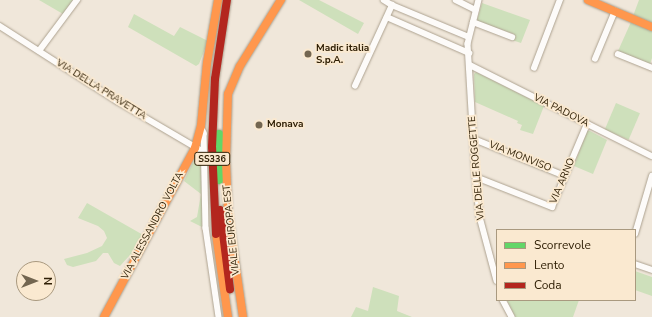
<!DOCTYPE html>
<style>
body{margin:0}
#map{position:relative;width:652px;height:317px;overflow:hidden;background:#f0e7da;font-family:"Nunito Sans",sans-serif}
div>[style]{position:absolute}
.green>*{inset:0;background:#cee0bb;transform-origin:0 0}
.roads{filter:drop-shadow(0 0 1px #ada290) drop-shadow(0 0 1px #ada290)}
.street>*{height:5.5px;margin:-2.75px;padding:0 2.75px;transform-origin:2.75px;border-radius:2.75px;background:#fdfbf9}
.fast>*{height:8px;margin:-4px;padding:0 4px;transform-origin:4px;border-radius:4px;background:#63d668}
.slow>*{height:8px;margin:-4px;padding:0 4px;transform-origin:4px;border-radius:4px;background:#ff974d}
.jam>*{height:8px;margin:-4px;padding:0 4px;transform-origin:4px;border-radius:4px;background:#b3261e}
.dots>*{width:11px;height:11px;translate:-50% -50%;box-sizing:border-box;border:2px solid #fae9d0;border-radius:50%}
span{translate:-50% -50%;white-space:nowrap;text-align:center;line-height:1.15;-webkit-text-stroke:3.5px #fae9d0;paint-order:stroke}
.shield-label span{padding:1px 3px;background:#fae9d0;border:1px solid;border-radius:3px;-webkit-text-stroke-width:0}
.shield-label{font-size:9px;color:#302006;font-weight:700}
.poi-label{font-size:10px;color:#302006;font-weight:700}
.left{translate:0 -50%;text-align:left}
.street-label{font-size:10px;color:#302006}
.legend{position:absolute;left:496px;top:229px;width:140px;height:72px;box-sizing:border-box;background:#fae9d0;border:1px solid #a9997f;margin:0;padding:5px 7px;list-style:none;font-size:12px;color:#302006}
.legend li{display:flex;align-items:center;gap:8px;height:20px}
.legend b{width:20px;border:1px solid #a9997f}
.north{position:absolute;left:16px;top:261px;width:40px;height:40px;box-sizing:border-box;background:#fae9d0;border:1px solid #a9997f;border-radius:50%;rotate:90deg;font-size:11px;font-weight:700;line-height:16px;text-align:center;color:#302006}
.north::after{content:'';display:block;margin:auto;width:14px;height:18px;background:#736650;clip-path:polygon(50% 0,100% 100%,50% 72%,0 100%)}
</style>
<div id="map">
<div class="green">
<div style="clip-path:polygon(39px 0,73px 0,63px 14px)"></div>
<div style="clip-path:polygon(299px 0,319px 0,364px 23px,358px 34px)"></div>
<div style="clip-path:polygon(639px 0,652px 0,652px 24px,633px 16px)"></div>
<div style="clip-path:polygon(482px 3px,530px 20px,521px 43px,512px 40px,514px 34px,479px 22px,477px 20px)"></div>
<div style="clip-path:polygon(134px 14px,174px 36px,180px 27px,208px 41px,199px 64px,196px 66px,128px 27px)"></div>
<div style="clip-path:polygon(631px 22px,652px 31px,652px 58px,650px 64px,618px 51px)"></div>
<div style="clip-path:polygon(476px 72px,544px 106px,533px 134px,520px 130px,522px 125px,517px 123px,518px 121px,475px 102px,474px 74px)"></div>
<div style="left:616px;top:103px;width:26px;height:29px;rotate:23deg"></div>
<div style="clip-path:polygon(587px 131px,590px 131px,607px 140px,593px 174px,574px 166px)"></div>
<div style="clip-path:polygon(197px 154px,201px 154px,201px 159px,204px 210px,202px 227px,190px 221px,197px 217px,201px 194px,184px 181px)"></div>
<div style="clip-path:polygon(87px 203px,145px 236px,135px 254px,130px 255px,120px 266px,114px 263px,108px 253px,103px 253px,96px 261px,73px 267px,67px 265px,64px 259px,87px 253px,102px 246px,107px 238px,104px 231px,98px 226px,78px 218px)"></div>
<div style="clip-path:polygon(635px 271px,652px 277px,652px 296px,635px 290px)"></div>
<div style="clip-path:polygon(373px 287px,399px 296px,397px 311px,412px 317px,351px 317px,356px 307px,368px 311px)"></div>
<div style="clip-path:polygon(507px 300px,579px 300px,573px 317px,515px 317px)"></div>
</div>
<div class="roads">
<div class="street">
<div style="left:384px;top:0;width:9px;rotate:32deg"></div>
<div style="left:392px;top:5px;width:83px;rotate:22.6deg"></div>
<div style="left:456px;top:0;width:22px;rotate:27deg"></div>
<div style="left:479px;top:0;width:45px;rotate:104deg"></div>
<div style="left:468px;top:44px;width:133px;rotate:86.6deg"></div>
<div style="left:476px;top:177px;width:40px;rotate:84.3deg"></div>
<div style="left:480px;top:217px;width:66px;rotate:75.1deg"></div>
<div style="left:387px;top:17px;width:90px;rotate:23.7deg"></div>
<div style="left:473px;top:22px;width:42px;rotate:21deg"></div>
<div style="left:0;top:26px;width:139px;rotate:32.7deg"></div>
<div style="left:117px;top:101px;width:101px;rotate:30.4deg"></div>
<div style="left:39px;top:51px;width:64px;rotate:-53.3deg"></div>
<div style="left:618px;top:54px;width:37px;rotate:22deg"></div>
<div style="left:595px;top:59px;width:52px;rotate:-67.4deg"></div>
<div style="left:470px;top:65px;width:203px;rotate:26.6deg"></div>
<div style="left:534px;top:68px;width:73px;rotate:-69.1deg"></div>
<div style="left:355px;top:86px;width:89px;rotate:-65.4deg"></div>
<div style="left:201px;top:126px;width:8px;rotate:67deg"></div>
<div style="left:204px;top:133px;width:95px;rotate:88.8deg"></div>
<div style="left:206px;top:228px;width:90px;rotate:81.7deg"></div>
<div style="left:474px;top:139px;width:98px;rotate:22.1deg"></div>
<div style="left:476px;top:177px;width:82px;rotate:21.5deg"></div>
<div style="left:552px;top:207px;width:90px;rotate:-67.1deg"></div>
<div style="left:635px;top:234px;width:60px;rotate:-73.7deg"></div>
<div style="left:635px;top:264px;width:18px;rotate:19deg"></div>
<div style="left:503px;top:300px;width:19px;rotate:62deg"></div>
</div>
<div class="fast">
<div style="left:219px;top:134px;width:46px;rotate:90deg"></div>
</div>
<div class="slow">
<div style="left:588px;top:0;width:69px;rotate:22.9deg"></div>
<div style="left:216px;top:234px;width:84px;rotate:81.8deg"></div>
<div style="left:104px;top:317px;width:192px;rotate:-61.7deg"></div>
<div style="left:195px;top:148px;width:23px;rotate:-75deg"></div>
<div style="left:201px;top:126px;width:63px;rotate:-84.6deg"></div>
<div style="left:207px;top:63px;width:64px;rotate:-80.1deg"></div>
<div style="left:243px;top:317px;width:105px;rotate:-98.2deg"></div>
<div style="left:228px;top:213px;width:53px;rotate:-92.2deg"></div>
<div style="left:226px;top:160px;width:66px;rotate:-88.3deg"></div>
<div style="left:228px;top:94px;width:30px;rotate:-67deg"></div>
<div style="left:240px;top:66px;width:78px;rotate:-58.2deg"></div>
</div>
<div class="jam">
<div style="left:220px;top:210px;width:80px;rotate:82.8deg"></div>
<div style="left:216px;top:234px;width:87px;rotate:-92.6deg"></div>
<div style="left:212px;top:147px;width:68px;rotate:-87.5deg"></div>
<div style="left:215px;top:79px;width:80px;rotate:-81.4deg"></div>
</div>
</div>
<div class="dots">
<div style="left:308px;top:54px;background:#736650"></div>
<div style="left:259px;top:125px;background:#736650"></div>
</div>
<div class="shield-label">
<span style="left:212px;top:159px">SS336</span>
</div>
<div class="poi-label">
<span class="left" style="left:316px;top:54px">Madic italia<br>S.p.A.</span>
<span class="left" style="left:267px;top:125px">Monava</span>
</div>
<div class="street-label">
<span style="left:101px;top:90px;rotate:32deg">VIA DELLA PRAVETTA</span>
<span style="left:561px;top:111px;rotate:27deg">VIA PADOVA</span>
<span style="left:520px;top:157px;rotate:22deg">VIA MONVISO</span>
<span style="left:477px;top:168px;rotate:-95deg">VIA DELLE ROGGETTE</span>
<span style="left:563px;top:181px;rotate:-67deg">VIA ARNO</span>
<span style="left:153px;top:226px;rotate:-62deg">VIA ALESSANDRO VOLTA</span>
<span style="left:232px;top:230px;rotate:-96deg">VIALE EUROPA EST</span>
</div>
<ul class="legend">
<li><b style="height:5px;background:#63d668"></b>Scorrevole</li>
<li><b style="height:5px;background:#ff974d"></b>Lento</li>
<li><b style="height:5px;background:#b3261e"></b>Coda</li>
</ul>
<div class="north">N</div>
</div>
